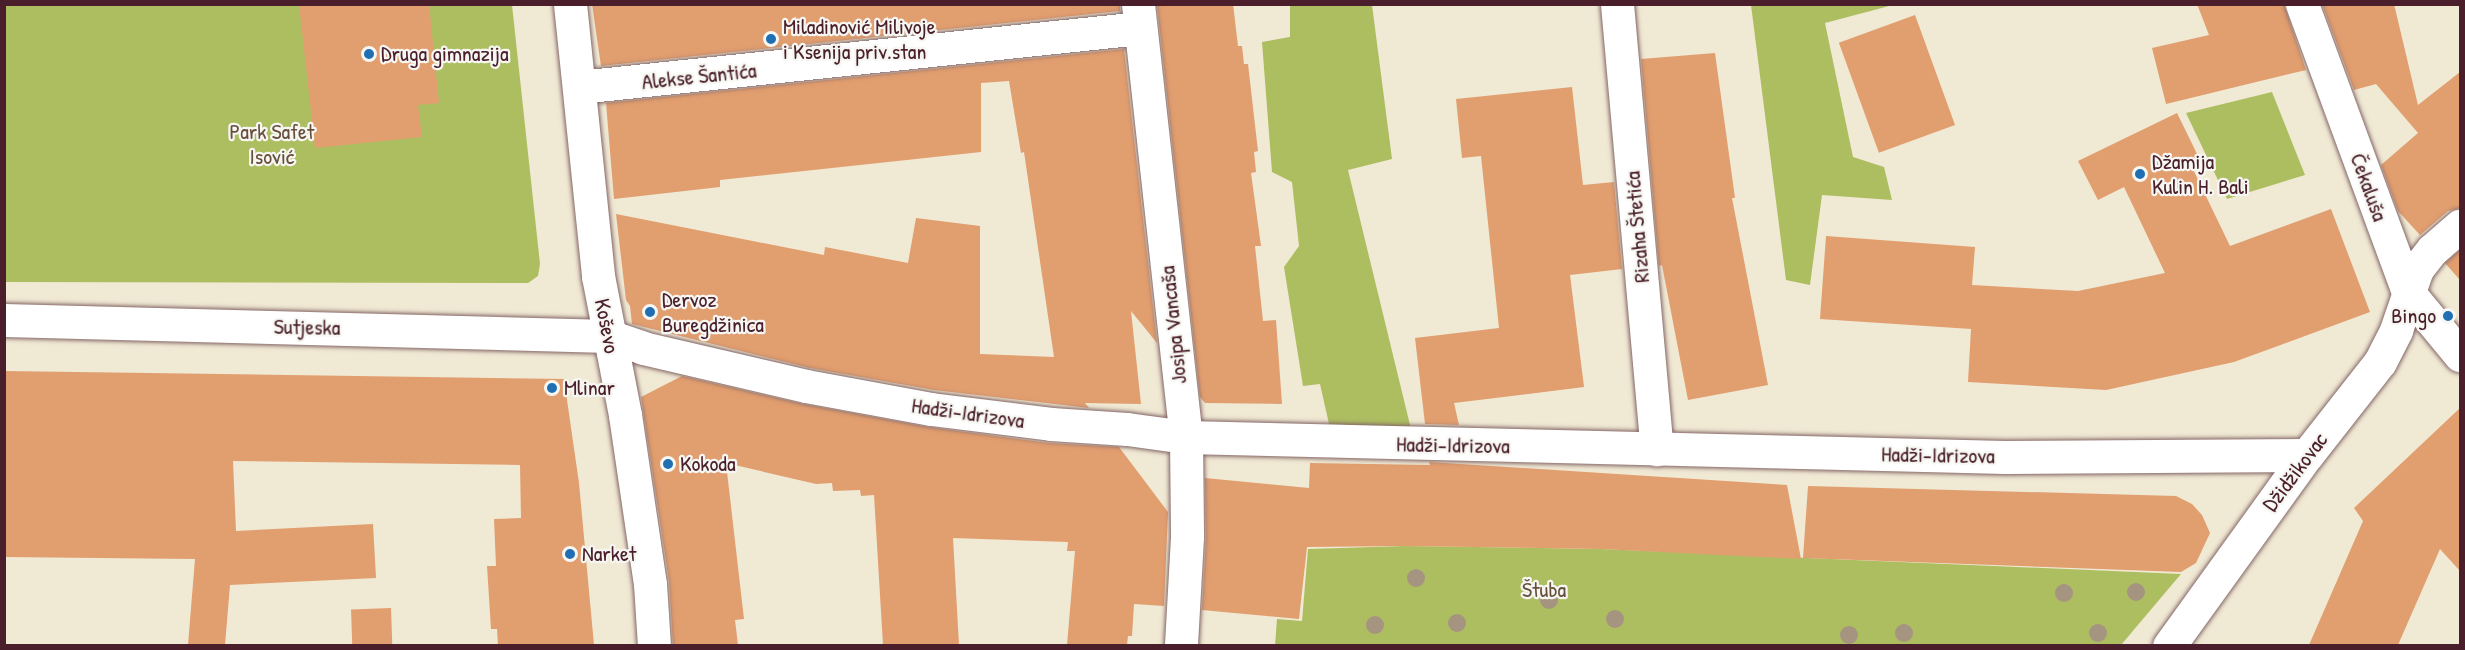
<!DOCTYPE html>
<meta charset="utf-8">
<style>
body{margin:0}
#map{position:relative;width:2465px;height:650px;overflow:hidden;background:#f0e9d4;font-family:"Patrick Hand",sans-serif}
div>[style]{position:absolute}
.green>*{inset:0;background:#adbe61}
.building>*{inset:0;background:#e19e6f;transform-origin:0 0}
.roads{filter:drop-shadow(0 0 2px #846666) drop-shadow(0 0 2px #846666)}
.minor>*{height:33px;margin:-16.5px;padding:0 16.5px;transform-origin:16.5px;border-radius:16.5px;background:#fff}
.trees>*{width:18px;height:18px;margin:-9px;border-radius:50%;background:#a59480}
.dots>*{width:16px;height:16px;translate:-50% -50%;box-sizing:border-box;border:3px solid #f6f6f2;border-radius:50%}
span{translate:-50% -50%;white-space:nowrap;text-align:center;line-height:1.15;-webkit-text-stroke:4.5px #f6f6f2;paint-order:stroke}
.poi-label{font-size:22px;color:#4a1f2b}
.left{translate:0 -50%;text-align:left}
.right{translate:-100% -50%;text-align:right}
.street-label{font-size:22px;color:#4a1f2b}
.park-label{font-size:22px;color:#684f3b}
.frame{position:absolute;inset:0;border:6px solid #4a1f2b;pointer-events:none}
</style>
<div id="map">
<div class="green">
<div style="clip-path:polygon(5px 5px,512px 5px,540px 264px,538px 276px,528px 283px,522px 283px,5px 282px)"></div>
<div style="clip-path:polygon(1290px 5px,1372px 5px,1392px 159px,1348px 170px,1411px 429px,1329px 424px,1320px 384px,1303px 386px,1284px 267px,1299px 246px,1292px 182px,1272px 172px,1262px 42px,1290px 37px)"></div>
<div style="clip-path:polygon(1751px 5px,1893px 5px,1825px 23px,1853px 157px,1884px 167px,1892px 200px,1822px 195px,1810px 285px,1786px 280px)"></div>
<div style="clip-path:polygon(2272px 92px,2305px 175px,2227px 199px,2186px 113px)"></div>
<div style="clip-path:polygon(1405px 546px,1601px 549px,2181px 574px,2121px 645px,1275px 646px,1277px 619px,1302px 621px,1308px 549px)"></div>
</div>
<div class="building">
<div style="clip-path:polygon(299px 4px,429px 4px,439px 103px,418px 105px,422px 137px,315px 148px)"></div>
<div style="clip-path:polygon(592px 4px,1120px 4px,1120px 11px,601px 66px)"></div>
<div style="clip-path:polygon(1157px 4px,1233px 4px,1238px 46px,1242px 46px,1244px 64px,1248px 64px,1258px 151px,1254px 152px,1256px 172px,1251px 173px,1261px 246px,1255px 246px,1263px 321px,1276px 320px,1282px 404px,1205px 403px,1200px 397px)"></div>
<div style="clip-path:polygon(2197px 4px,2284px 4px,2306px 70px,2166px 104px,2152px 48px,2209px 35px)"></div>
<div style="clip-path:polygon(2322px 4px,2394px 4px,2418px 105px,2460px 72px,2460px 208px,2448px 211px,2420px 235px,2398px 211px,2381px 165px,2418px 133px,2376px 84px,2354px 90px)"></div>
<div style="left:1915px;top:15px;width:117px;height:81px;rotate:70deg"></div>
<div style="clip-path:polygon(1124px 49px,1157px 343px,1131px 311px,1141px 404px,1085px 403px,1089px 408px,934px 390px,810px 368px,632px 324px,630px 306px,626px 300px,616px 214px,824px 255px,825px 247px,908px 263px,916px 218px,980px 226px,980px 354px,1054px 357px,1024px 152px,1021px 153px,1009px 81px,981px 83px,981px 152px,720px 180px,720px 187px,614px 199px,606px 103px)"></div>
<div style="clip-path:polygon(1715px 53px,1735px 198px,1732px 198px,1768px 385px,1688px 400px,1662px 265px,1659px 266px,1641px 59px)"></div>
<div style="clip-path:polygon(1572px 87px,1583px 185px,1614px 182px,1622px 269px,1570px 275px,1584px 387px,1454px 403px,1459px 425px,1425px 424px,1415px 338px,1499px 328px,1481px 156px,1462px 158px,1456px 99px)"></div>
<div style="clip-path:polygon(2177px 113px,2198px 156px,2189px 161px,2230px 246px,2331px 209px,2370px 312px,2234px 362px,2106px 390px,1968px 382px,1971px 329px,1820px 319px,1826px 236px,1975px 247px,1972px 285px,2078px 291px,2165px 273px,2124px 187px,2098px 200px,2078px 161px)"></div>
<div style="clip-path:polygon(2460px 250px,2460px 280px,2445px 263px)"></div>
<div style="clip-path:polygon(4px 371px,564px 379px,579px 483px,594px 645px,498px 645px,497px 629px,491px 629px,487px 566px,496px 566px,494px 519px,521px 518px,520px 465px,233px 461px,236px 531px,373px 524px,376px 578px,230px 585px,225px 645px,188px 645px,195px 559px,4px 557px)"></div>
<div style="clip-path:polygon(682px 376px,803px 404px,928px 427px,1049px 443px,1119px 447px,1168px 512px,1164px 606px,1134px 604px,1132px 636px,1128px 636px,1127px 645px,1067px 645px,1075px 551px,1067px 551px,1068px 542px,953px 538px,959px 645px,883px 645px,874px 495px,861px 496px,860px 490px,833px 491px,832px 483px,816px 484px,726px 463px,744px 619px,735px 620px,738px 645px,673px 645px,669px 581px,641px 397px)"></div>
<div style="clip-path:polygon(2460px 408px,2460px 571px,2440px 549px,2398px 645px,2309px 645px,2363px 521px,2354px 508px)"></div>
<div style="clip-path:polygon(1429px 462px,1787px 485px,1801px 559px,1601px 549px,1405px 546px,1307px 547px,1299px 619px,1202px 610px,1206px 538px,1205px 478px,1309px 488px,1310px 463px,1430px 465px)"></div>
<div style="clip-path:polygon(1808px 486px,2176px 496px,2192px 504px,2202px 515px,2210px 533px,2196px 563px,2181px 572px,1803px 558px)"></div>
<div style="left:391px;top:608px;width:37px;height:40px;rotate:88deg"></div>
</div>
<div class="roads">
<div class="minor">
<div style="left:570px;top:4px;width:273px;rotate:84.1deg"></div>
<div style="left:598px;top:276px;width:142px;rotate:79deg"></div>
<div style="left:625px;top:415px;width:171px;rotate:81.6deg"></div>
<div style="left:650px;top:584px;width:62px;rotate:86.3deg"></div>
<div style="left:1138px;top:4px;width:436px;rotate:83.7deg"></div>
<div style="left:1186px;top:437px;width:100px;rotate:89.4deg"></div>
<div style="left:1187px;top:537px;width:109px;rotate:93.2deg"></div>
<div style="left:1617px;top:4px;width:447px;rotate:84.9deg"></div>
<div style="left:2302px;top:4px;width:307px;rotate:69.8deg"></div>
<div style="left:2408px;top:292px;width:82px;rotate:50.5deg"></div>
<div style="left:579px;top:87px;width:564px;rotate:-6deg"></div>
<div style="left:4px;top:320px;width:605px;rotate:1.51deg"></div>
<div style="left:609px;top:336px;width:36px;rotate:19deg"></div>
<div style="left:643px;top:348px;width:167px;rotate:13.1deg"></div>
<div style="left:806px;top:386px;width:127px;rotate:10.4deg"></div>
<div style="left:931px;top:409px;width:121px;rotate:7.1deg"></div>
<div style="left:1051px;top:424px;width:76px;rotate:3.8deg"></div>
<div style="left:1127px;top:429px;width:60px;rotate:7.7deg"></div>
<div style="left:1186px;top:437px;width:819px;rotate:1.4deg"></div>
<div style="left:2005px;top:457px;width:302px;rotate:-0.4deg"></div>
<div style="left:2169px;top:646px;width:236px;rotate:-54.2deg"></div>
<div style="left:2307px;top:455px;width:118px;rotate:-51.9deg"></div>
<div style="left:2380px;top:362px;width:36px;rotate:-63deg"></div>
<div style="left:2396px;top:330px;width:65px;rotate:-71deg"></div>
<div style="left:2417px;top:269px;width:24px;rotate:-52deg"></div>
<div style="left:2432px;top:250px;width:37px;rotate:-41deg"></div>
</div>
</div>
<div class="trees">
<div style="left:1416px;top:578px"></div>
<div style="left:2136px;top:592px"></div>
<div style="left:2064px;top:593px"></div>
<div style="left:1549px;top:600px"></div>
<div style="left:1615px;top:619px"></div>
<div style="left:1457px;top:623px"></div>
<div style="left:1375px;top:625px"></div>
<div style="left:1904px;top:633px"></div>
<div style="left:2098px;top:633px"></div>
<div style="left:1849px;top:635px"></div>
</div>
<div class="dots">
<div style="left:771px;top:39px;background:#1f6fb2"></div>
<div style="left:369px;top:54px;background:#1f6fb2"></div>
<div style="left:2140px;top:174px;background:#1f6fb2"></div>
<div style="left:650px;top:312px;background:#1f6fb2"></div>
<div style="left:2448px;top:316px;background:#1f6fb2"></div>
<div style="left:552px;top:388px;background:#1f6fb2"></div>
<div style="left:668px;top:464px;background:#1f6fb2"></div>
<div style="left:570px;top:554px;background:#1f6fb2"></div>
</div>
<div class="poi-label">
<span class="left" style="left:783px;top:39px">Miladinović Milivoje<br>i Ksenija priv.stan</span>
<span class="left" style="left:381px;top:54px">Druga gimnazija</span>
<span class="left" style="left:2152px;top:174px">Džamija<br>Kulin H. Bali</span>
<span class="left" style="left:662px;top:312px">Dervoz<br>Buregdžinica</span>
<span class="right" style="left:2436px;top:316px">Bingo</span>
<span class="left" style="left:564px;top:388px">Mlinar</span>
<span class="left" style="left:680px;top:464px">Kokoda</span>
<span class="left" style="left:582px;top:554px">Narket</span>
</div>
<div class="street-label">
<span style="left:699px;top:76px;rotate:-6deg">Alekse Šantića</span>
<span style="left:2369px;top:187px;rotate:70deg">Čekaluša</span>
<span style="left:1637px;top:227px;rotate:-95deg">Rizaha Štetića</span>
<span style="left:1173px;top:325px;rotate:-96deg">Josipa Vancaša</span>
<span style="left:607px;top:326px;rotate:79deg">Koševo</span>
<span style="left:307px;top:327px;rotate:1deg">Sutjeska</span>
<span style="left:968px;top:413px;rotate:8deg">Hadži-Idrizova</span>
<span style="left:1453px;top:445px;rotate:1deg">Hadži-Idrizova</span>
<span style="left:1938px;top:455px;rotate:1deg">Hadži-Idrizova</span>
<span style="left:2295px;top:472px;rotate:-53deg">Džidžikovac</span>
</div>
<div class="park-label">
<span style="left:272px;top:144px">Park Safet<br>Isović</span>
<span style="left:1544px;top:590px">Štuba</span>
</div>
<div class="frame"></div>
</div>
